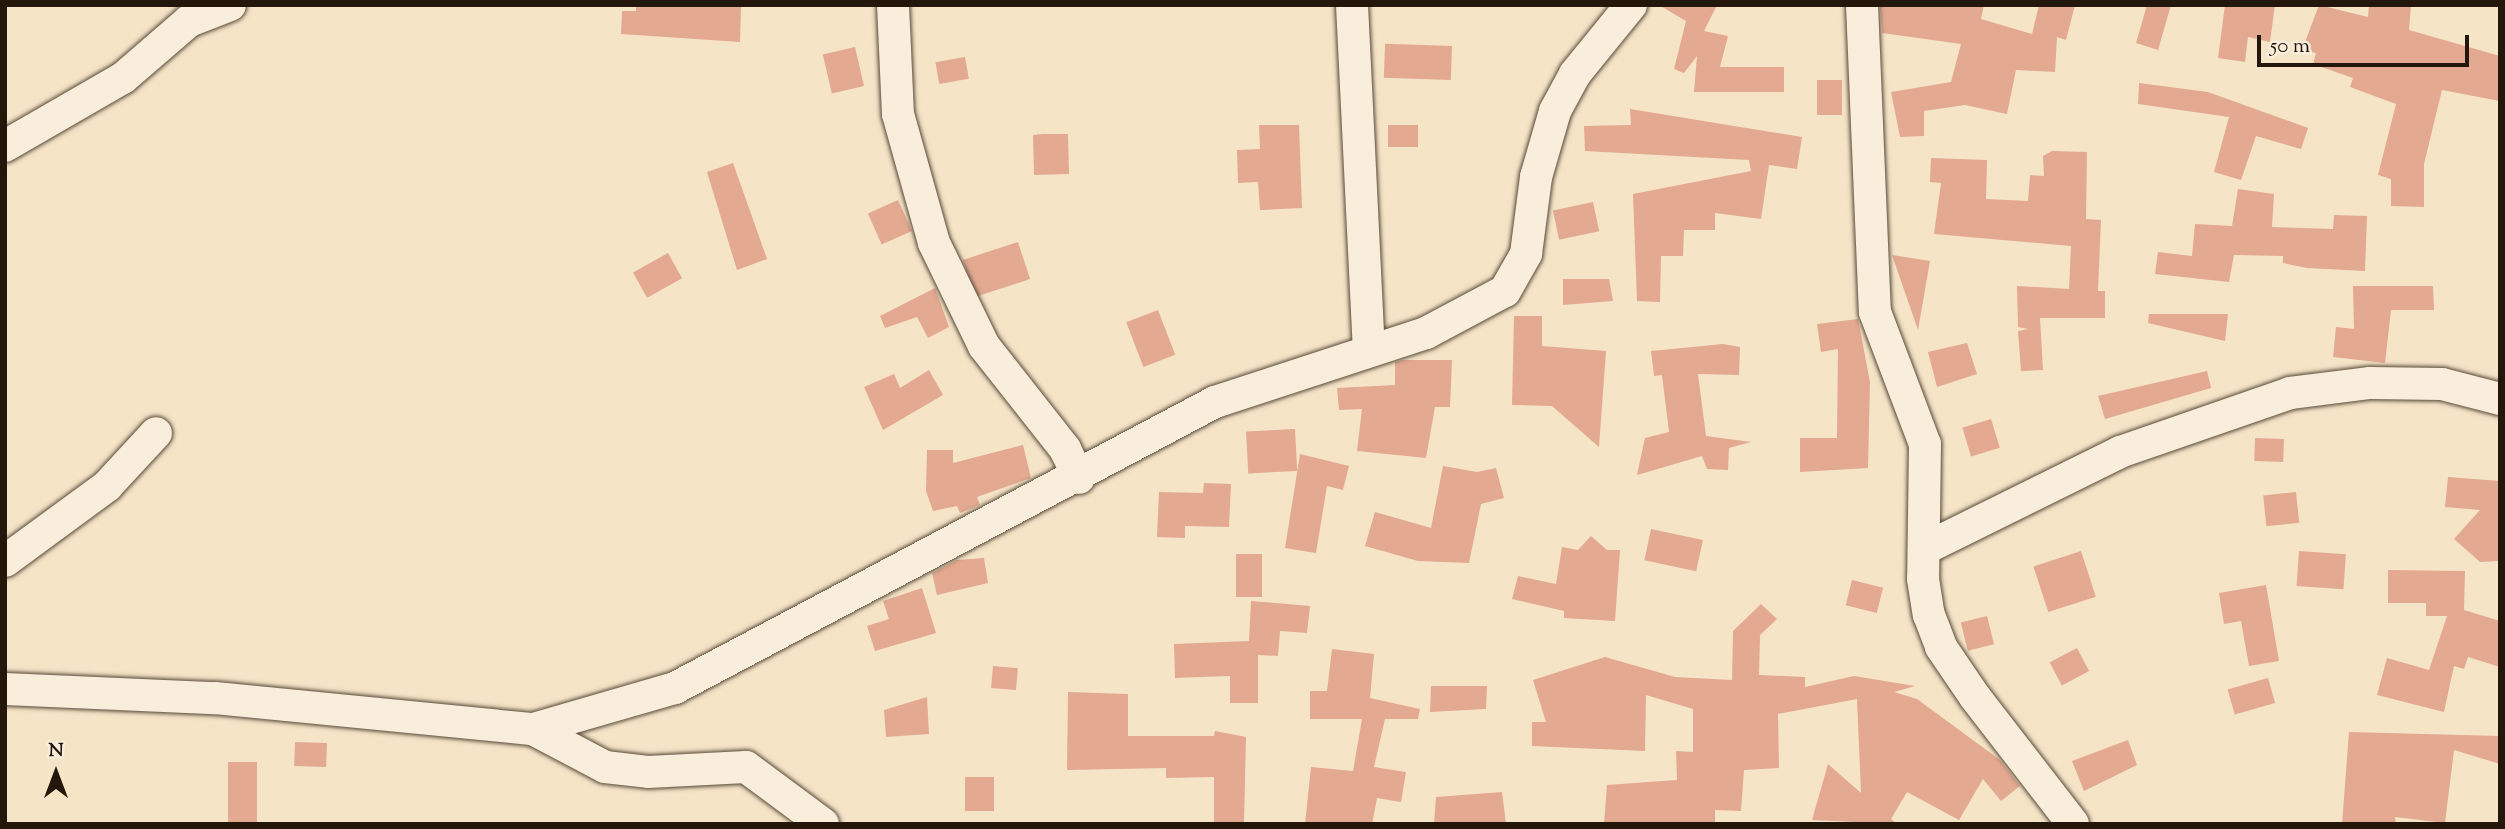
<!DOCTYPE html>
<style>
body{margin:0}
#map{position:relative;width:2505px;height:829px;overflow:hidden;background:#f6e4c7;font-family:"Sorts Mill Goudy",serif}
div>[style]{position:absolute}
.building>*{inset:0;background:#e3a991;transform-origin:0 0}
.roads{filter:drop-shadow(0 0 2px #574a39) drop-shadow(0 0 2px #574a39)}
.street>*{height:32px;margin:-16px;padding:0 16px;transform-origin:16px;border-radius:16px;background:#f9eddb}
span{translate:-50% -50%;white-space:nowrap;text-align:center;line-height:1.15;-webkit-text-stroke:5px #f9eddb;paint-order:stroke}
.frame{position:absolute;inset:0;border:7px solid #22170a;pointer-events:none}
.north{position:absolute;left:21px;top:738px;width:70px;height:70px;-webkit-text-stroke:5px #f9eddb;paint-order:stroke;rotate:0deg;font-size:19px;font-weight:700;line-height:28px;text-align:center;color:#22170a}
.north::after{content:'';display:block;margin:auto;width:24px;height:32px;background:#22170a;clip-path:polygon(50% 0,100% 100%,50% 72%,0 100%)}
.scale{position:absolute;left:2257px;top:35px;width:212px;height:32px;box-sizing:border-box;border:4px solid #22170a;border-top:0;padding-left:9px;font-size:21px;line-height:24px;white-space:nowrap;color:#22170a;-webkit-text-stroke:5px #f9eddb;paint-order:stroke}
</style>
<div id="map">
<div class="building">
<div style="clip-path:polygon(636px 5px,741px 7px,740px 42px,621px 34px,622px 11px,636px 11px)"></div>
<div style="clip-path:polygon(1659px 5px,1717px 5px,1704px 31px,1728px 36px,1720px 67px,1784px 67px,1784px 92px,1694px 92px,1697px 56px,1684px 73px,1674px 69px,1686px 21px)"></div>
<div style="clip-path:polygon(1984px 5px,1981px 19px,2032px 34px,2039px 5px,2075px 5px,2066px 40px,2057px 37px,2055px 72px,2016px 70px,2007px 114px,1965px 105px,1924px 111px,1924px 136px,1900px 137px,1891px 92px,1951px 82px,1961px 44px,1882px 33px,1880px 6px)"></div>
<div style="clip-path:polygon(2147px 5px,2171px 5px,2158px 50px,2136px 43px)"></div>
<div style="clip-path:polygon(2225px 5px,2275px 5px,2270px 42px,2248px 37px,2245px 62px,2218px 58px)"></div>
<div style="clip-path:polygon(2319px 5px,2368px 17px,2369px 5px,2411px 5px,2409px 30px,2500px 56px,2500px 101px,2442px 90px,2424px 164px,2424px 207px,2391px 206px,2391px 179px,2378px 175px,2396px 104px,2350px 87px,2353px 78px,2313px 64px,2316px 53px,2302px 50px)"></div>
<div style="left:1452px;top:46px;width:34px;height:67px;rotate:92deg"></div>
<div style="left:855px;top:47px;width:40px;height:33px;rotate:77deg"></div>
<div style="left:965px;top:57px;width:22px;height:30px;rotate:80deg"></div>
<div style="left:1817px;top:80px;width:25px;height:35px"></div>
<div style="clip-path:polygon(2139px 83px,2208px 92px,2308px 128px,2301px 149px,2256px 136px,2241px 180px,2214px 172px,2229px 117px,2138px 104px)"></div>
<div style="clip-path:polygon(1630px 109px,1802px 137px,1797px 169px,1769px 165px,1761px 219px,1715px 213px,1715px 230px,1684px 230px,1683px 256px,1661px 256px,1660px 302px,1637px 301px,1633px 194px,1751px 171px,1749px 160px,1585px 151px,1584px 126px,1631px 125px)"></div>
<div style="clip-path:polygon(1259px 125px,1299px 125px,1302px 208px,1260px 210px,1258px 182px,1238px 183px,1237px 150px,1260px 149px)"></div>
<div style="left:1388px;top:125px;width:30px;height:22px"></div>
<div style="clip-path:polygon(1043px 134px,1068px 134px,1069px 174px,1034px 175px,1033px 135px)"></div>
<div style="clip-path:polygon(2052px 151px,2087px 152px,2086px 219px,2101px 220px,2098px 291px,2105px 291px,2105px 318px,2040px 318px,2043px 370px,2021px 371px,2018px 331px,2028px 329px,2018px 327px,2017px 286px,2069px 289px,2071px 246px,1934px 234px,1941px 183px,1930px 182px,1931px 158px,1987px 160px,1986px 199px,2028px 201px,2030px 175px,2044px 176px,2043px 156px)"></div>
<div style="clip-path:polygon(733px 163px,767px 259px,737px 270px,707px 172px)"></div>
<div style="clip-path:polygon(2238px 189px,2274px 194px,2272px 227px,2333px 229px,2334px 215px,2367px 216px,2365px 271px,2307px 268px,2283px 263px,2283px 256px,2234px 255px,2229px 282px,2155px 274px,2158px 252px,2192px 256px,2195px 224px,2232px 226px)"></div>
<div style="left:898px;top:200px;width:34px;height:33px;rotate:66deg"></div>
<div style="left:1593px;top:202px;width:30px;height:41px;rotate:78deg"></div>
<div style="left:1018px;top:242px;width:39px;height:58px;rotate:72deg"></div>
<div style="left:668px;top:253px;width:29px;height:40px;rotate:61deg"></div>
<div style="clip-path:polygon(1892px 255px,1930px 261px,1918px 330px)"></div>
<div style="clip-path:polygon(1563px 279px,1609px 279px,1613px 301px,1563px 305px)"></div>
<div style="clip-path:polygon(2353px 286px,2433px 286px,2434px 310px,2391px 310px,2385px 363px,2333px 357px,2336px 327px,2354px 329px)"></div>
<div style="clip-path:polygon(935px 288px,949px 327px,928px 338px,917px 317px,885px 328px,880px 316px)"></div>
<div style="left:1158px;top:310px;width:48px;height:34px;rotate:69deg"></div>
<div style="clip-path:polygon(2149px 314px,2228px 314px,2225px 341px,2148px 323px)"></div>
<div style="clip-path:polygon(1514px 316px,1542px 316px,1542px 346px,1606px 351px,1599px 447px,1552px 406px,1512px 405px)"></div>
<div style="clip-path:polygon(1858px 319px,1870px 382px,1868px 468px,1800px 472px,1800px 438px,1837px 438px,1838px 349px,1821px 352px,1817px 324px)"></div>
<div style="clip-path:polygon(1967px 343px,1977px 374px,1937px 387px,1928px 352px)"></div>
<div style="clip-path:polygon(1723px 344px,1740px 347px,1739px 375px,1698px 374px,1706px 436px,1751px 442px,1729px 448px,1728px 470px,1707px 469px,1702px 456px,1637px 475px,1645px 438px,1669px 432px,1662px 375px,1654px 376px,1651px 351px)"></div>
<div style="clip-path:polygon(1403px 360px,1452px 360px,1450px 407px,1435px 407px,1426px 458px,1357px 451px,1362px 409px,1339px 410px,1337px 388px,1395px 385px,1395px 362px)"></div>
<div style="clip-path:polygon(929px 370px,943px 395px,883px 430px,864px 387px,894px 374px,900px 388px)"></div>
<div style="clip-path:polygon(2207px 371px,2211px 388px,2105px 419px,2098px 396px)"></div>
<div style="left:1991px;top:419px;width:30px;height:30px;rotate:73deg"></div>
<div style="left:1295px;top:429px;width:42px;height:49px;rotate:87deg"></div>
<div style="left:2255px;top:438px;width:29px;height:23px;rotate:2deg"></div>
<div style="clip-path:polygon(1023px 445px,1031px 478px,977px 497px,980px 505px,960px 513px,957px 506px,933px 511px,926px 491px,927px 450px,953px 450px,953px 463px)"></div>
<div style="clip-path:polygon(1300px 454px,1349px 466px,1343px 490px,1327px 486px,1316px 553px,1285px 548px)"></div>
<div style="clip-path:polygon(1443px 466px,1477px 472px,1496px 468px,1504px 498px,1481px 504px,1469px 563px,1418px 561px,1365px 546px,1375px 512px,1431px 528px)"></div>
<div style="clip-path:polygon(2448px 477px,2500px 481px,2500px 561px,2480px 562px,2454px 539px,2480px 510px,2445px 507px)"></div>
<div style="clip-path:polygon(1204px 483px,1231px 484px,1229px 527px,1185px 526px,1185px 538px,1157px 537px,1159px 492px,1203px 493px)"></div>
<div style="left:2296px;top:492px;width:31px;height:33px;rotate:84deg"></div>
<div style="left:1651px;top:529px;width:53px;height:32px;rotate:12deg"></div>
<div style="clip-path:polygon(1591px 536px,1607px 550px,1620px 550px,1615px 621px,1564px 618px,1564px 611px,1512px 599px,1518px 576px,1556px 584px,1562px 547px,1578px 550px)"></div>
<div style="left:2081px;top:551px;width:48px;height:50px;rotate:72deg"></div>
<div style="left:2299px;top:551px;width:47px;height:35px;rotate:4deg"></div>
<div style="left:1236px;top:554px;width:26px;height:43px"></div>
<div style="clip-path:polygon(984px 558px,988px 583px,937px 595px,932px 573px,957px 560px)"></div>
<div style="clip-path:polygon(2388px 570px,2465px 571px,2464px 610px,2500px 621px,2500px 667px,2468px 657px,2464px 669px,2454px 666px,2444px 712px,2377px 695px,2387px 658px,2429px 670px,2447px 616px,2426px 616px,2426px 603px,2388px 603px)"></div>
<div style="left:1852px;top:580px;width:32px;height:26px;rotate:14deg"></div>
<div style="clip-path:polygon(2266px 585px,2279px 661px,2249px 666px,2241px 621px,2224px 624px,2219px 593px)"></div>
<div style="clip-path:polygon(922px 588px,936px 633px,875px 651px,867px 626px,889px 619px,883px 601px)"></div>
<div style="clip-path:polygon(1251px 601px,1310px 606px,1307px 633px,1280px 631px,1278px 656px,1258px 655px,1258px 703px,1230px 703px,1230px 676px,1175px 678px,1174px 644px,1249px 641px)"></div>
<div style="clip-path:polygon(1761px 604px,1777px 619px,1760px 635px,1759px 675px,1805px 677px,1805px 687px,1854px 676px,1915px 686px,1894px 692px,1917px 699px,2000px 760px,2020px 786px,2001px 801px,1983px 779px,1959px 820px,1907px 792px,1891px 819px,1897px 824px,1812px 820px,1828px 764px,1861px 793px,1857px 699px,1778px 714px,1779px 768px,1744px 770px,1741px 811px,1715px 810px,1715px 824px,1604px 824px,1607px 785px,1677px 780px,1676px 751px,1693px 752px,1693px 709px,1646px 695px,1645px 751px,1532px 746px,1532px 722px,1546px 722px,1533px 680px,1605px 657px,1675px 677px,1732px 680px,1733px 631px)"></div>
<div style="left:1987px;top:616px;width:29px;height:27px;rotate:76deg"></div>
<div style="left:2077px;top:648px;width:26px;height:31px;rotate:62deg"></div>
<div style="clip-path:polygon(1332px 649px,1374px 654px,1370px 698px,1420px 709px,1418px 719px,1385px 719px,1374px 767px,1406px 772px,1401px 802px,1377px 798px,1372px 824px,1305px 824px,1311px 767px,1353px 771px,1362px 719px,1310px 719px,1310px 691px,1327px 691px)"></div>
<div style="left:993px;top:666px;width:25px;height:22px;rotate:5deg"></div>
<div style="left:2268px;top:678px;width:26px;height:42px;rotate:74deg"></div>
<div style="clip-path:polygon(1431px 686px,1487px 686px,1486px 709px,1430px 712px)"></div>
<div style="clip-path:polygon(1068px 692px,1128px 694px,1128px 736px,1214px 736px,1215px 731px,1246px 737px,1244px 824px,1214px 824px,1214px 777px,1166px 778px,1166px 768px,1067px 770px)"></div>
<div style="clip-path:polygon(927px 697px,929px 734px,886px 737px,884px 710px)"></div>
<div style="clip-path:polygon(2349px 732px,2500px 736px,2500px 764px,2454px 750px,2445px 823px,2395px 817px,2396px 824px,2342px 824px)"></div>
<div style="clip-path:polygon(2128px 740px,2137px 765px,2084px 791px,2072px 761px)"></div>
<div style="left:295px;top:742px;width:32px;height:24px;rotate:2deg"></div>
<div style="left:228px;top:762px;width:29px;height:62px"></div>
<div style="left:994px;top:777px;width:34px;height:29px;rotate:90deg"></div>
<div style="clip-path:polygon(1502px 792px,1506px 824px,1434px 824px,1436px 797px)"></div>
</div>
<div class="roads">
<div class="street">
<div style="left:893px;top:5px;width:109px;rotate:87.4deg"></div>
<div style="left:898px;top:114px;width:134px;rotate:74.4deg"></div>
<div style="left:934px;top:243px;width:114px;rotate:64.1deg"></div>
<div style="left:984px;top:346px;width:131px;rotate:51.8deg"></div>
<div style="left:1065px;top:449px;width:32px;rotate:64deg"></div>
<div style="left:1352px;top:5px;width:345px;rotate:87.2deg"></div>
<div style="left:1862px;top:5px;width:307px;rotate:87.6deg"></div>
<div style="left:1875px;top:312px;width:141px;rotate:69.3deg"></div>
<div style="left:1925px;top:444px;width:135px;rotate:90.8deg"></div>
<div style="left:1923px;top:579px;width:36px;rotate:81deg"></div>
<div style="left:1929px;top:615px;width:34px;rotate:69deg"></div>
<div style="left:1941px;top:647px;width:60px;rotate:55.8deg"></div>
<div style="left:1975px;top:697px;width:160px;rotate:52.3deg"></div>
<div style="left:5px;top:146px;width:136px;rotate:-30deg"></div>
<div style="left:123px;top:78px;width:87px;rotate:-40.8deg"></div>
<div style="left:189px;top:21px;width:44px;rotate:-21.3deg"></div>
<div style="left:1924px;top:549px;width:219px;rotate:-26.3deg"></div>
<div style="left:2120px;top:452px;width:180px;rotate:-19.1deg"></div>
<div style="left:2290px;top:393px;width:81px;rotate:-7.1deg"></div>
<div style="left:2370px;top:383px;width:72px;rotate:0.8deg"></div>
<div style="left:2442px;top:384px;width:60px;rotate:14.5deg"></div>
<div style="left:5px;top:561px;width:127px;rotate:-36.3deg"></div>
<div style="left:107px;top:486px;width:72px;rotate:-47.2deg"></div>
<div style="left:5px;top:689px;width:210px;rotate:2.5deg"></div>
<div style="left:215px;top:698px;width:320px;rotate:5.6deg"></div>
<div style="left:533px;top:729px;width:148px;rotate:-16.1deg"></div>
<div style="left:675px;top:688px;width:611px;rotate:-27.91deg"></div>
<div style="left:1215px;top:402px;width:222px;rotate:-18.1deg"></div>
<div style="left:1426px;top:333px;width:89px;rotate:-28deg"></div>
<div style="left:1505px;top:291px;width:43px;rotate:-60.4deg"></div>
<div style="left:1526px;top:254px;width:78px;rotate:-82.6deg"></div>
<div style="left:1536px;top:177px;width:69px;rotate:-73.9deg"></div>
<div style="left:1555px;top:111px;width:42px;rotate:-61.6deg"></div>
<div style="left:1575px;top:74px;width:89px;rotate:-50.9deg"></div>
<div style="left:533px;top:729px;width:81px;rotate:27.8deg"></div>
<div style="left:605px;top:767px;width:43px;rotate:6.6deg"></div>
<div style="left:648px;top:772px;width:98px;rotate:-2.9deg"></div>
<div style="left:746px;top:767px;width:96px;rotate:36.5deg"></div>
</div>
</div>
<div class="frame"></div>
<div class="north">N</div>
<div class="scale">50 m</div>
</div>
